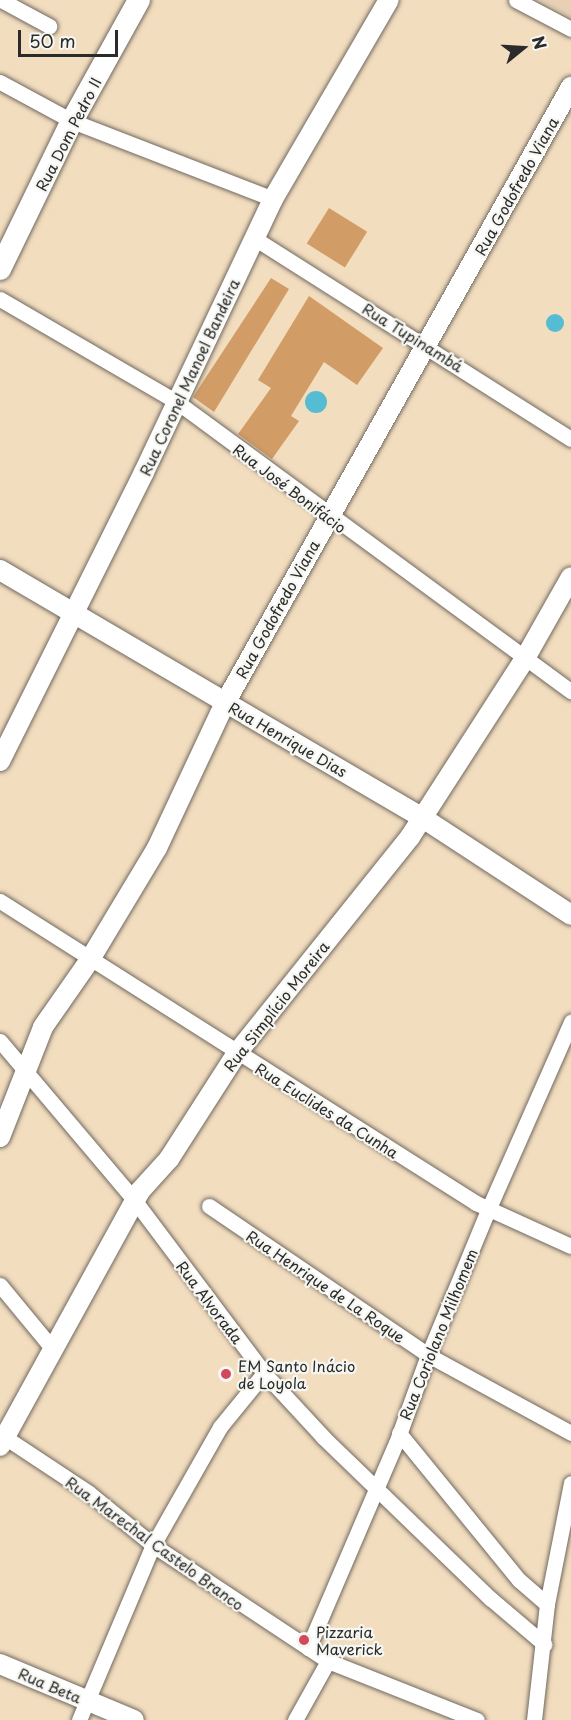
<!DOCTYPE html>
<meta charset="utf-8">
<style>
body{margin:0}
#map{position:relative;width:571px;height:1720px;overflow:hidden;background:#f2ddbf;font-family:"Playpen Sans",sans-serif}
div>[style]{position:absolute}
.built>*{inset:0;background:#e8cfb6}
.water>*{inset:0;background:#55bcd3}
.round{border-radius:50%}
.building>*{inset:0;background:#d29c66;transform-origin:0 0}
.roads{filter:drop-shadow(0 0 2px #71695f) drop-shadow(0 0 2px #71695f)}
.minor>*{height:15px;margin:-7.5px;padding:0 7.5px;transform-origin:7.5px;border-radius:7.5px;background:#fff}
.tertiary>*{height:20px;margin:-10px;padding:0 10px;transform-origin:10px;border-radius:10px;background:#fff}
.secondary>*{height:22px;margin:-11px;padding:0 11px;transform-origin:11px;border-radius:11px;background:#fff}
.dots>*{width:16px;height:16px;translate:-50% -50%;box-sizing:border-box;border:3px solid #f6f6f2;border-radius:50%}
span{translate:-50% -50%;white-space:nowrap;text-align:center;line-height:1.15;-webkit-text-stroke:4.5px #f6f6f2;paint-order:stroke}
.street-label{font-size:15px;color:#2b2b2b}
.poi-label{font-size:15px;color:#2b2b2b}
.left{translate:0 -50%;text-align:left}
.north{position:absolute;left:493px;top:18px;width:60px;height:60px;-webkit-text-stroke:4px #f6f6f2;paint-order:stroke;rotate:72deg;font-size:16px;font-weight:700;line-height:24px;text-align:center;color:#2b2b2b}
.north::after{content:'';display:block;margin:auto;width:21px;height:27px;background:#2b2b2b;clip-path:polygon(50% 0,100% 100%,50% 72%,0 100%)}
.scale{position:absolute;left:18px;top:30px;width:100px;height:27px;box-sizing:border-box;border:3px solid #2b2b2b;border-top:0;padding-left:8px;font-size:18px;line-height:21px;white-space:nowrap;color:#2b2b2b;-webkit-text-stroke:4px #f6f6f2;paint-order:stroke}
</style>
<div id="map">
<div class="built">
<div style="clip-path:polygon(540px 0,571px 0,571px 17px)"></div>
</div>
<div class="water">
<div class="round" style="left:546px;top:314px;width:18px;height:18px"></div>
<div class="round" style="left:305px;top:391px;width:22px;height:22px"></div>
</div>
<div class="building">
<div style="left:329px;top:208px;width:45px;height:42px;rotate:32deg"></div>
<div style="clip-path:polygon(271px 278px,289px 289px,214px 412px,193px 397px)"></div>
<div style="clip-path:polygon(309px 296px,383px 348px,357px 385px,324px 362px,291px 416px,299px 421px,272px 459px,238px 434px,271px 388px,258px 380px)"></div>
</div>
<div class="roads">
<div class="minor">
<div style="left:1px;top:0;width:55px;rotate:28.4deg"></div>
<div style="left:516px;top:0;width:62px;rotate:27.8deg"></div>
<div style="left:0;top:82px;width:82px;rotate:28.4deg"></div>
<div style="left:72px;top:121px;width:216px;rotate:21.2deg"></div>
<div style="left:254px;top:238px;width:375px;rotate:32.4deg"></div>
<div style="left:0;top:299px;width:205px;rotate:30.2deg"></div>
<div style="left:177px;top:402px;width:489px;rotate:36.3deg"></div>
<div style="left:0;top:901px;width:564px;rotate:32.39deg"></div>
<div style="left:476px;top:1203px;width:104px;rotate:24.4deg"></div>
<div style="left:0;top:1041px;width:209px;rotate:49.8deg"></div>
<div style="left:135px;top:1201px;width:215px;rotate:53.1deg"></div>
<div style="left:264px;top:1373px;width:87px;rotate:47.3deg"></div>
<div style="left:323px;top:1437px;width:233px;rotate:44deg"></div>
<div style="left:491px;top:1599px;width:70px;rotate:40.3deg"></div>
<div style="left:209px;top:1206px;width:265px;rotate:34.2deg"></div>
<div style="left:428px;top:1355px;width:163px;rotate:28.6deg"></div>
<div style="left:0;top:1285px;width:82px;rotate:50.5deg"></div>
<div style="left:399px;top:1433px;width:190px;rotate:50.8deg"></div>
<div style="left:519px;top:1580px;width:37px;rotate:41deg"></div>
<div style="left:0;top:1434px;width:107px;rotate:33.5deg"></div>
<div style="left:89px;top:1493px;width:82px;rotate:39.1deg"></div>
<div style="left:153px;top:1545px;width:210px;rotate:33.5deg"></div>
<div style="left:328px;top:1661px;width:160px;rotate:21.6deg"></div>
<div style="left:308px;top:1648px;width:223px;rotate:-66.8deg"></div>
<div style="left:396px;top:1443px;width:94px;rotate:-70deg"></div>
<div style="left:428px;top:1355px;width:157px;rotate:-67.5deg"></div>
<div style="left:488px;top:1210px;width:206px;rotate:-66.2deg"></div>
<div style="left:79px;top:1720px;width:190px;rotate:-67.1deg"></div>
<div style="left:153px;top:1545px;width:136px;rotate:-60.4deg"></div>
<div style="left:220px;top:1427px;width:70px;rotate:-50.8deg"></div>
<div style="left:295px;top:1720px;width:68px;rotate:-60.8deg"></div>
<div style="left:534px;top:1720px;width:117px;rotate:-83.6deg"></div>
<div style="left:547px;top:1604px;width:123px;rotate:-78.8deg"></div>
</div>
<div class="tertiary">
<div style="left:0;top:570px;width:490px;rotate:30.4deg"></div>
<div style="left:423px;top:818px;width:177px;rotate:33.2deg"></div>
<div style="left:0;top:761px;width:323px;rotate:-63.5deg"></div>
<div style="left:144px;top:472px;width:302px;rotate:-64.7deg"></div>
<div style="left:273px;top:199px;width:230px;rotate:-59.8deg"></div>
<div style="left:0;top:1137px;width:118px;rotate:-68.6deg"></div>
<div style="left:43px;top:1027px;width:80px;rotate:-55.1deg"></div>
<div style="left:89px;top:961px;width:132px;rotate:-59deg"></div>
<div style="left:157px;top:848px;width:160px;rotate:-64.9deg"></div>
<div style="left:225px;top:703px;width:707px;rotate:-60.68deg"></div>
<div style="left:0;top:1446px;width:291px;rotate:-61.2deg"></div>
<div style="left:140px;top:1191px;width:43px;rotate:-47.8deg"></div>
<div style="left:169px;top:1159px;width:126px;rotate:-57.3deg"></div>
<div style="left:237px;top:1053px;width:277px;rotate:-51.3deg"></div>
<div style="left:410px;top:837px;width:211px;rotate:-57.2deg"></div>
<div style="left:524px;top:660px;width:95px;rotate:-60.5deg"></div>
<div style="left:0;top:1664px;width:145px;rotate:22.7deg"></div>
</div>
<div class="secondary">
<div style="left:0;top:269px;width:165px;rotate:-64.1deg"></div>
<div style="left:72px;top:121px;width:138px;rotate:-61deg"></div>
</div>
</div>
<div class="dots">
<div style="left:226px;top:1374px;background:#d1495b"></div>
<div style="left:304px;top:1640px;background:#d1495b"></div>
</div>
<div class="street-label">
<span style="left:68px;top:134px;rotate:-63deg">Rua Dom Pedro II</span>
<span style="left:516px;top:186px;rotate:-61deg">Rua Godofredo Viana</span>
<span style="left:413px;top:337px;rotate:32deg">Rua Tupinambá</span>
<span style="left:189px;top:377px;rotate:-65deg">Rua Coronel Manoel Bandeira</span>
<span style="left:290px;top:488px;rotate:37deg">Rua José Bonifácio</span>
<span style="left:277px;top:609px;rotate:-61deg">Rua Godofredo Viana</span>
<span style="left:288px;top:739px;rotate:30deg">Rua Henrique Dias</span>
<span style="left:276px;top:1006px;rotate:-52deg">Rua Simplício Moreira</span>
<span style="left:327px;top:1110px;rotate:32deg">Rua Euclides da Cunha</span>
<span style="left:326px;top:1286px;rotate:34deg">Rua Henrique de La Roque</span>
<span style="left:210px;top:1302px;rotate:53deg">Rua Alvorada</span>
<span style="left:438px;top:1334px;rotate:-68deg">Rua Coriolano Milhomem</span>
<span style="left:155px;top:1543px;rotate:36deg">Rua Marechal Castelo Branco</span>
<span style="left:50px;top:1685px;rotate:23deg">Rua Beta</span>
</div>
<div class="poi-label">
<span class="left" style="left:238px;top:1374px">EM Santo Inácio<br>de Loyola</span>
<span class="left" style="left:316px;top:1640px">Pizzaria<br>Maverick</span>
</div>
<div class="north">N</div>
<div class="scale">50 m</div>
</div>
